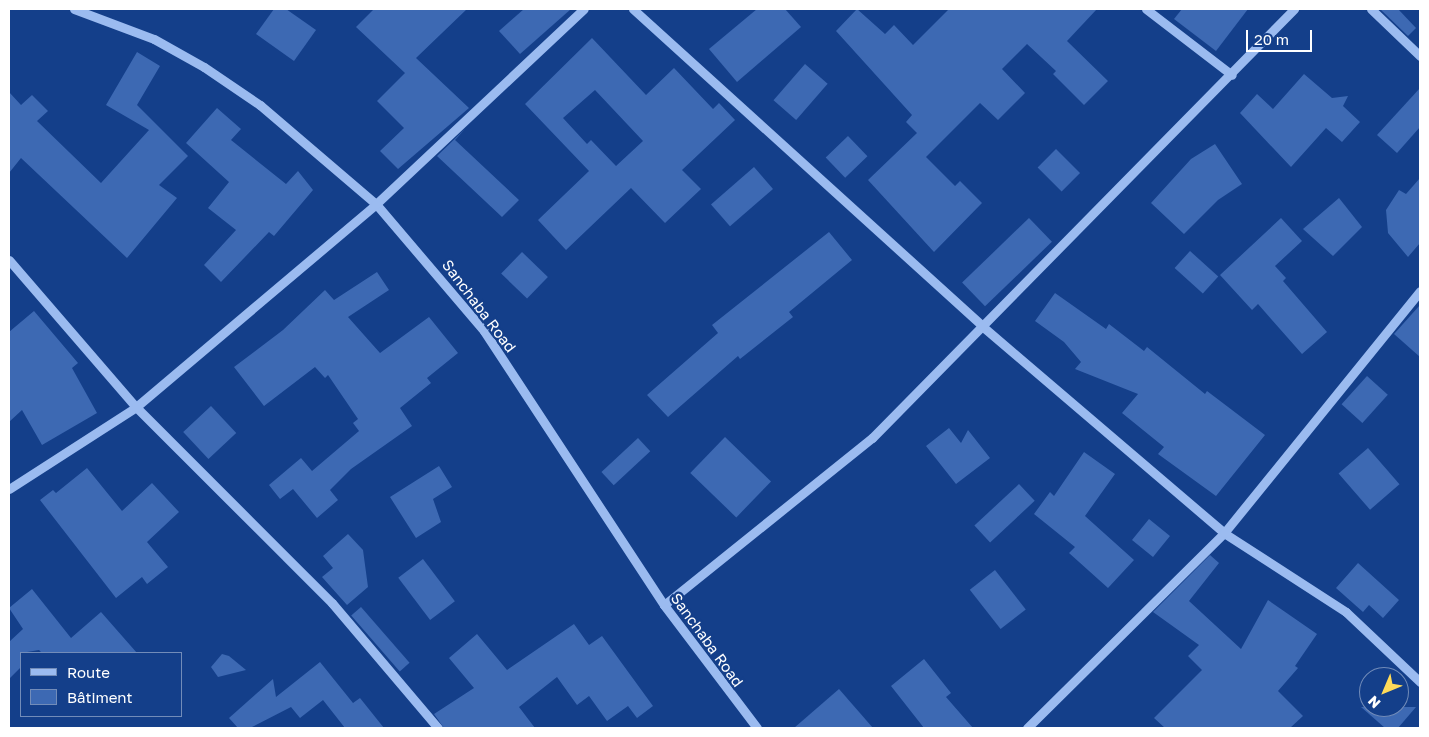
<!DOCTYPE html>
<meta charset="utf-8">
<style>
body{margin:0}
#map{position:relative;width:1429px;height:737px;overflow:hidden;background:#143f8a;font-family:"Golos Text",sans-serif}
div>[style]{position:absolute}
.building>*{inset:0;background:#3d69b3;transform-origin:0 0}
.minor>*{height:9px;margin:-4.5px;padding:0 4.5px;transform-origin:4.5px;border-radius:4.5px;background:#9bbbf0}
span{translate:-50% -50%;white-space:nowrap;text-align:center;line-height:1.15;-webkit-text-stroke:4.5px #143f8a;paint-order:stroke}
.street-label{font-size:15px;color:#fff}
.frame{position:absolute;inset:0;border:10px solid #fff;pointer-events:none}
.legend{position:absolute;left:20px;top:652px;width:162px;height:65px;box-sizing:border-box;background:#143f8a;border:1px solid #728cb9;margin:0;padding:6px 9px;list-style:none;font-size:15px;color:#fff}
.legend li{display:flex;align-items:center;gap:10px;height:25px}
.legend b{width:25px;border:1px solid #728cb9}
.north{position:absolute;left:1359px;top:667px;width:50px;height:50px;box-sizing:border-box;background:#143f8a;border:1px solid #728cb9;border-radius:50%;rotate:225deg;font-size:14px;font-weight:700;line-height:20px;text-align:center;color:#fff}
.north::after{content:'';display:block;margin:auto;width:18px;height:22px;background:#ffdb59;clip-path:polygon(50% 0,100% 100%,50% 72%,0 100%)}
.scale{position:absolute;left:1246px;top:30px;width:66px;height:22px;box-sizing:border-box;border:2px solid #fff;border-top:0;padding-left:6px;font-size:15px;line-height:18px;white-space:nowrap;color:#fff;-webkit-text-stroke:4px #143f8a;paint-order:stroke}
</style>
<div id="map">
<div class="building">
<div style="clip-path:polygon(274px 9px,286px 9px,316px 30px,294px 61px,256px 34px)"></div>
<div style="clip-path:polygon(374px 9px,467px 9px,416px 58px,469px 108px,398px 169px,380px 151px,404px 128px,377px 101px,405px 73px,356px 27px)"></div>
<div style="clip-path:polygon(524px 9px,571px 9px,520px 54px,499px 31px)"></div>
<div style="clip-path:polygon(757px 9px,785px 9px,801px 27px,737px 82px,709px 49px)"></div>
<div style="clip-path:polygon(857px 9px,885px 34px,894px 25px,913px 45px,949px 9px,1097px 9px,1067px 41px,1108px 81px,1084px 105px,1053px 74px,1056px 71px,1027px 44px,1002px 69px,1025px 93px,998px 120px,980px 103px,926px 157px,955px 186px,960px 181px,982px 203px,934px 252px,868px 180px,917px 133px,906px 122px,912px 115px,836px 31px)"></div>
<div style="clip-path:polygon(1182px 9px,1248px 9px,1216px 51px,1174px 19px)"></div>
<div style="clip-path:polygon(1380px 9px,1398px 9px,1416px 28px,1408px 36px)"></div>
<div style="clip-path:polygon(evenodd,592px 38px,646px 95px,674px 68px,713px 109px,719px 103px,735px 120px,682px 170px,701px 189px,665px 223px,631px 188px,566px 250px,538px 220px,589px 171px,525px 104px,592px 38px,595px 90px,643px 141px,616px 166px,591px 140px,587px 144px,563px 118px,595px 90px)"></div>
<div style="clip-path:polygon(137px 52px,160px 66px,137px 105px,188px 156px,159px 185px,177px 198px,127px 258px,21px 158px,9px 173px,9px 92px,21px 105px,32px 95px,48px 111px,37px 121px,101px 183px,149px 130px,106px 105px)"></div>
<div style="left:805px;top:64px;width:30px;height:48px;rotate:41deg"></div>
<div style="clip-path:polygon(1304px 74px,1332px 98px,1348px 96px,1343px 106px,1360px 122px,1342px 142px,1326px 128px,1291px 167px,1240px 113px,1257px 94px,1273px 109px)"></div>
<div style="clip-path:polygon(1420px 88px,1420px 127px,1397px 153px,1377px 135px)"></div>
<div style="clip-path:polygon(217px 108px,241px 129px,231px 140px,286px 184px,298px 171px,313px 190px,274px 236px,269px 232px,221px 282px,204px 265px,236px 230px,208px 208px,229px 182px,186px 143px)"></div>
<div style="clip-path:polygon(465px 129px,455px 140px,519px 200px,502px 217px,437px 156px)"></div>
<div style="left:848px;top:136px;width:28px;height:31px;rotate:46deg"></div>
<div style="clip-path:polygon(1215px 144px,1242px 184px,1218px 200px,1184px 234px,1151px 203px,1191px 159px)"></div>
<div style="left:1056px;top:149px;width:34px;height:26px;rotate:45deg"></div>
<div style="left:754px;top:167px;width:29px;height:57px;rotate:49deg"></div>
<div style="clip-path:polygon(1420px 178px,1420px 243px,1408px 257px,1388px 233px,1386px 210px,1399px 190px,1406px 194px)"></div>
<div style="clip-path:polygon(1339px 198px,1362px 227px,1333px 256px,1303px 229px)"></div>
<div style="left:1029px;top:218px;width:33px;height:93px;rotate:46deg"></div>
<div style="clip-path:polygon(1281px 218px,1302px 241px,1275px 266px,1286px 278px,1283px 281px,1327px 332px,1302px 354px,1258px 304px,1252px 310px,1220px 275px)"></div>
<div style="clip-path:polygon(829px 232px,852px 260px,789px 312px,793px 317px,740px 359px,738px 356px,668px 417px,647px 395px,718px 333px,712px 325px)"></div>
<div style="left:1190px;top:251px;width:38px;height:23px;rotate:42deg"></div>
<div style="left:522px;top:252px;width:36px;height:30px;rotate:44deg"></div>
<div style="clip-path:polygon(377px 272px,389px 290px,348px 317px,380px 353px,429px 317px,458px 353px,427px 378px,431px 383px,400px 408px,412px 426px,351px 469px,330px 490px,338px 500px,317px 518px,293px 489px,280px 499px,269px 485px,301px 458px,312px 471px,359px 431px,353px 423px,358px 419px,328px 375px,325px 378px,315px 367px,264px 406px,234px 367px,283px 330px,325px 290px,334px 300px)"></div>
<div style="clip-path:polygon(1055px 293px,1106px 329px,1109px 324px,1144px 351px,1147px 347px,1205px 394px,1207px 391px,1265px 435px,1216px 496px,1158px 454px,1164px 447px,1122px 413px,1138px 394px,1075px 369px,1081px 362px,1064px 342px,1035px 321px)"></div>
<div style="clip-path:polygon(1420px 305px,1420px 357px,1394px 334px)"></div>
<div style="clip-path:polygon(34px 311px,78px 363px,72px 368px,97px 413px,42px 445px,22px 410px,9px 422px,9px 332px)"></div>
<div style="left:1367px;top:376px;width:28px;height:38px;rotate:42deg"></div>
<div style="left:211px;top:406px;width:37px;height:38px;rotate:47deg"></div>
<div style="clip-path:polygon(949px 428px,961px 443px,968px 430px,990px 458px,956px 484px,926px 446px)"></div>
<div style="left:725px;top:437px;width:64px;height:50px;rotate:44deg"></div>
<div style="left:638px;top:438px;width:18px;height:50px;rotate:47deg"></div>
<div style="left:1368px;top:448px;width:48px;height:39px;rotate:49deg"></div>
<div style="clip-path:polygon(1084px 452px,1115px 474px,1085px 516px,1134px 560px,1108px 588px,1069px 553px,1075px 547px,1034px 514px,1050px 492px,1054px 496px)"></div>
<div style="clip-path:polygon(439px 466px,452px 487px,433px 499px,441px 522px,416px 538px,390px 497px)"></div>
<div style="clip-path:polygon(87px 468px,122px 511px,152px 483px,179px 512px,147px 542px,168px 567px,147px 584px,142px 577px,116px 598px,40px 500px,53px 490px,56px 493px)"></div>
<div style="left:1019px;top:484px;width:23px;height:61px;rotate:47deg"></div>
<div style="left:1149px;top:519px;width:27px;height:27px;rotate:39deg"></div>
<div style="clip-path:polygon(348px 534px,363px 550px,368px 587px,347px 605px,322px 577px,333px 568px,323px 556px)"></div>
<div style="clip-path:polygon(1210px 555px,1219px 563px,1189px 601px,1241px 649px,1268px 600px,1317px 634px,1295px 666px,1298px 668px,1278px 691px,1303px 716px,1290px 728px,1165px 728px,1154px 718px,1202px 670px,1188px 656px,1199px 645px,1153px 612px)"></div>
<div style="left:423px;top:559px;width:53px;height:31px;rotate:53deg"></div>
<div style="clip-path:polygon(1358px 563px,1399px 600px,1383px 618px,1369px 605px,1363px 612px,1336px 588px)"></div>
<div style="left:995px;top:570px;width:50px;height:32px;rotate:52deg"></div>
<div style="clip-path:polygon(32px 589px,71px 638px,101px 612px,137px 653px,42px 653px,39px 650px,21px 653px,21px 667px,9px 679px,9px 642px,23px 629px,9px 608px)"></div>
<div style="left:361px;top:607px;width:74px;height:13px;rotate:49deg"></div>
<div style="clip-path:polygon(574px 624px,589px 645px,602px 636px,653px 706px,637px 718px,628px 706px,607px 721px,589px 696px,577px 705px,557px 677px,519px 707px,535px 728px,444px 728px,434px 714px,474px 688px,449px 658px,477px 634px,507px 670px)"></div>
<div style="clip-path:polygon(222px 654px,229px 656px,246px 670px,218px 677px,211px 667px)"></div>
<div style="clip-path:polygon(924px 659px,951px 693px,946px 697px,973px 728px,924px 728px,891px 686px)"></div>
<div style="clip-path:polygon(320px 662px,353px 703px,360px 698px,384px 728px,345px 728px,323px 700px,300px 718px,291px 707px,250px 728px,238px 728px,229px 718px,273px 679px,276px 697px)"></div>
<div style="clip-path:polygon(839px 689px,873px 728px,794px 728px)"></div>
<div style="clip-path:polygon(1361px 707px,1416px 707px,1398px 728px,1385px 728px)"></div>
</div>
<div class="minor">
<div style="left:74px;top:9px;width:85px;rotate:20.6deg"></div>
<div style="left:154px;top:39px;width:57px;rotate:29.2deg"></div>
<div style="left:204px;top:67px;width:68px;rotate:34.2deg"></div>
<div style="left:260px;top:105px;width:153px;rotate:40.5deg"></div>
<div style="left:376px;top:204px;width:167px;rotate:49.6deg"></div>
<div style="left:484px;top:331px;width:328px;rotate:56.7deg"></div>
<div style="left:664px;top:605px;width:154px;rotate:52.9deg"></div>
<div style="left:633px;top:9px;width:471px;rotate:42.2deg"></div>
<div style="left:982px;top:326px;width:318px;rotate:40.5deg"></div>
<div style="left:1224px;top:533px;width:145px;rotate:32.9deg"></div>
<div style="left:1346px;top:612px;width:102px;rotate:43.4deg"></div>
<div style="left:1146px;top:9px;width:108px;rotate:37.5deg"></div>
<div style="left:1371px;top:9px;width:68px;rotate:43.8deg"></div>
<div style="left:9px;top:260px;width:194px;rotate:49.2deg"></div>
<div style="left:136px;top:407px;width:277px;rotate:45deg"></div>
<div style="left:332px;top:603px;width:164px;rotate:49.7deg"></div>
<div style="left:9px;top:489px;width:151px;rotate:-32.8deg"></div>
<div style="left:136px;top:407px;width:314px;rotate:-40.2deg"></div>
<div style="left:376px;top:204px;width:285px;rotate:-43.2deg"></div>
<div style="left:664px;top:605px;width:267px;rotate:-38.8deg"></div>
<div style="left:872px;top:438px;width:602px;rotate:-45.47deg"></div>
<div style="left:1027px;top:728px;width:277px;rotate:-44.7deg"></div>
<div style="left:1224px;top:533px;width:311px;rotate:-51deg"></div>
</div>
<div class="street-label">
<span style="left:479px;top:306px;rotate:53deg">Sanchaba Road</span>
<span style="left:707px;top:640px;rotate:54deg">Sanchaba Road</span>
</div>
<div class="frame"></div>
<ul class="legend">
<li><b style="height:6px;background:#9bbbf0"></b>Route</li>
<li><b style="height:14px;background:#3d69b3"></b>Bâtiment</li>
</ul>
<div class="north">N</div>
<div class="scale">20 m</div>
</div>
